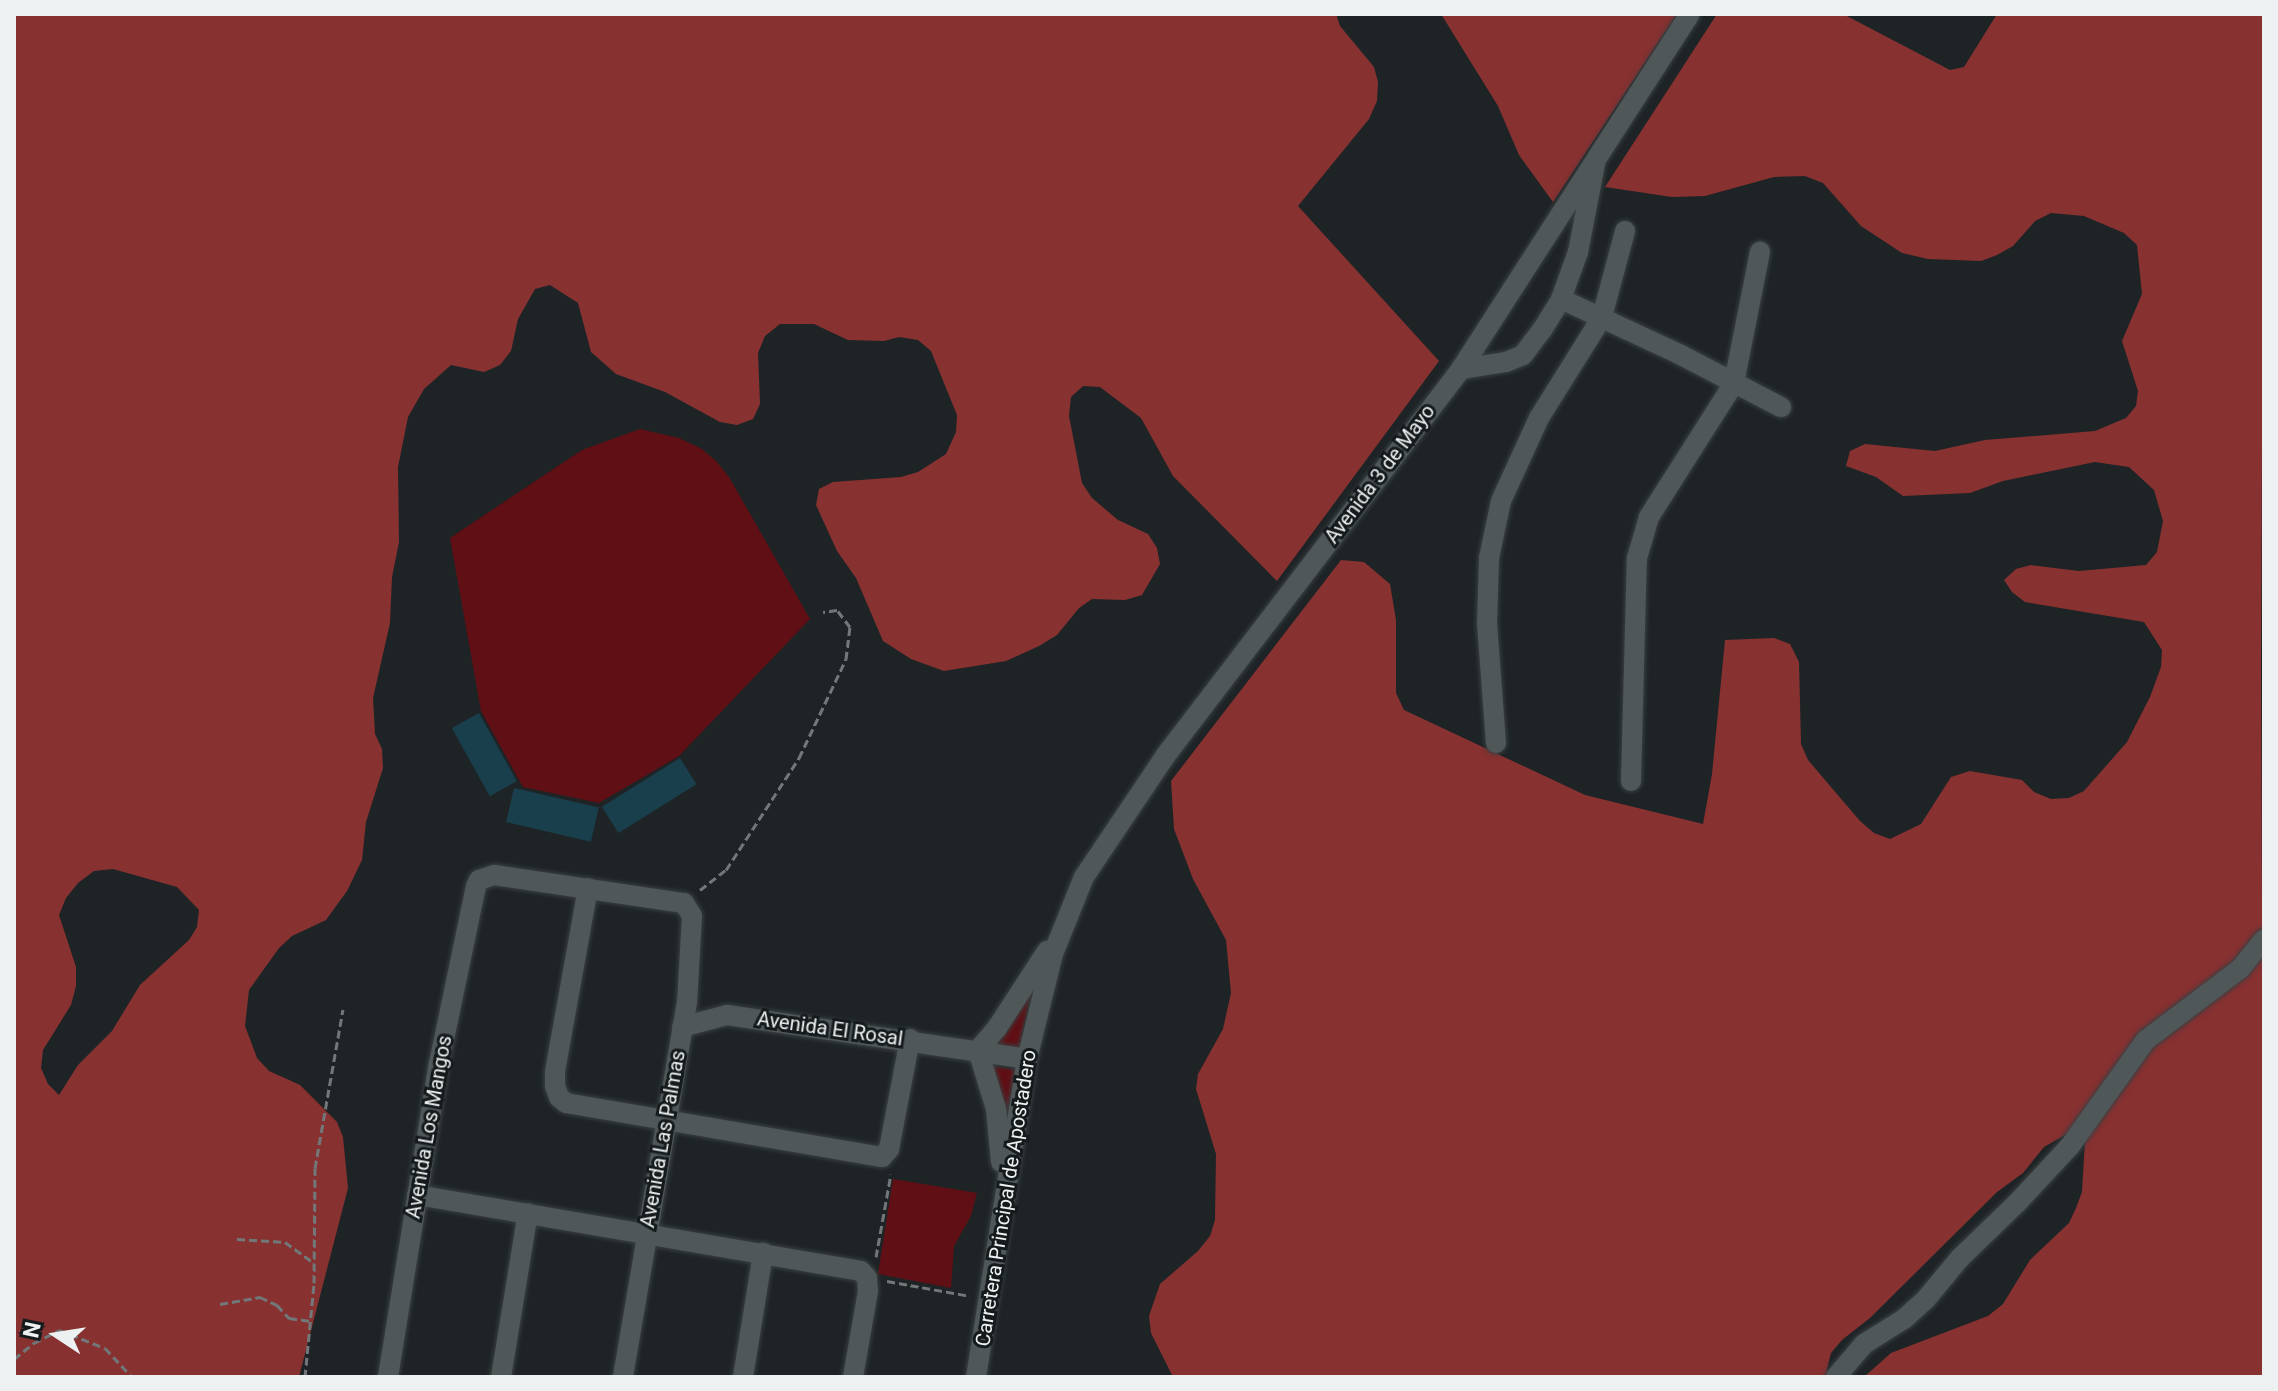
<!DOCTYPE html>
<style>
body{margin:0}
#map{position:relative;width:2278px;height:1391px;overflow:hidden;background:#1e2426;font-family:Roboto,sans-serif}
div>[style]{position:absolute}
.green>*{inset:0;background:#600f14}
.forest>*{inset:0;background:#883131}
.building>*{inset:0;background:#193f4c;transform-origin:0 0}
.path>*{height:3px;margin-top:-1.5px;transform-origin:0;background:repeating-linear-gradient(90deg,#727879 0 8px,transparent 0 12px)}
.roads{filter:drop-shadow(0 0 2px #3a3f41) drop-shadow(0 0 2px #3a3f41)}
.minor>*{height:20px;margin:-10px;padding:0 10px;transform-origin:10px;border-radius:10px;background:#505759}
span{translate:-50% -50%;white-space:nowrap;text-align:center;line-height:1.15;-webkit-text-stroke:6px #151b1d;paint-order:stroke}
.street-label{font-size:20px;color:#edf1f2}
.frame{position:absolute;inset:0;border:16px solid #edf1f2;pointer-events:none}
.north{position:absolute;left:16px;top:1295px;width:80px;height:80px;-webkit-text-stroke:6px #151b1d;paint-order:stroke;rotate:282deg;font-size:22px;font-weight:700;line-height:32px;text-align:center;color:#edf1f2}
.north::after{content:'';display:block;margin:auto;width:28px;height:36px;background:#edf1f2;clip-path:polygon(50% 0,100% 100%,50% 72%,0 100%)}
</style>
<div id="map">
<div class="green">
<div style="clip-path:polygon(640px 429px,679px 438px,702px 449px,717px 462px,729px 477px,810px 619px,679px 756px,599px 803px,523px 787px,519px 780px,481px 711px,450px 538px,582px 450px)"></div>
<div style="clip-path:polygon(1033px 985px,1019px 1048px,996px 1044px)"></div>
<div style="clip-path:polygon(991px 1066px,1016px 1070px,1007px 1117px,997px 1078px)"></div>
<div style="clip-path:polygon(893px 1179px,977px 1193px,971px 1216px,954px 1246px,951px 1288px,878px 1274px)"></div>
</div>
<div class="forest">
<div style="clip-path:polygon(evenodd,14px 14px,1336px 14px,1340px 26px,1374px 67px,1378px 82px,1377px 101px,1369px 119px,1298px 206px,1439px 361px,1277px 581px,1173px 476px,1141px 418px,1100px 387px,1083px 386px,1071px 397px,1069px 416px,1082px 483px,1092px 498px,1118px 520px,1148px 534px,1157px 548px,1160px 564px,1142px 595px,1125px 600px,1092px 599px,1079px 608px,1057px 635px,1039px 646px,1006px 661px,944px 671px,911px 659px,883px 641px,856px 578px,837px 551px,816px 505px,819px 489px,833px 482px,901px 477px,918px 472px,946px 454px,956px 432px,957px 415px,931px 351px,918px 340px,899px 337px,884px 341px,848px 340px,814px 324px,780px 324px,765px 336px,758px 353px,760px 404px,753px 419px,737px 425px,720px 422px,665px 392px,616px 374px,591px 352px,578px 303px,550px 285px,535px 289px,518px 319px,511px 351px,500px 365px,484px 372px,451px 365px,424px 389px,408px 417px,398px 467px,399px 542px,392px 577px,390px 623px,373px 698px,375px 734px,382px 749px,383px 768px,366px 822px,362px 860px,347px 891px,326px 920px,292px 936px,279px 948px,249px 990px,245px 1026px,257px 1058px,269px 1071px,300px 1085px,337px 1122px,343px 1137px,348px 1188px,299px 1377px,14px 1377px,14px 14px,113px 869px,177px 887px,199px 910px,197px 927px,189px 940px,140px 985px,112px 1031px,78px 1065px,59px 1095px,48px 1084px,41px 1068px,43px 1050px,71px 1005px,76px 986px,76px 967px,59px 915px,66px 898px,78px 883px,94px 871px,113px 869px)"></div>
<div style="clip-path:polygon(1441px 14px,1677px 14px,1553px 202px,1519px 155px,1498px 106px)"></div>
<div style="clip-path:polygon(1717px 14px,1843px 14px,1950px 70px,1964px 67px,1997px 14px,2264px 14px,2261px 664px,2264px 1377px,1864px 1377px,1891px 1353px,1988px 1316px,2003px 1304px,2030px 1260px,2069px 1223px,2076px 1208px,2082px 1192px,2085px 1140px,2072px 1131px,2044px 1147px,2023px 1173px,1997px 1192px,1870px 1318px,1842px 1340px,1831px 1353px,1827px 1369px,1830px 1377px,1173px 1377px,1151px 1333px,1149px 1316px,1160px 1284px,1198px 1251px,1210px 1236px,1215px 1220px,1216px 1154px,1196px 1089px,1198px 1074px,1223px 1029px,1231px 993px,1226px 940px,1193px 879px,1174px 829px,1171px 781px,1341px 560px,1364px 562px,1390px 584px,1396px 620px,1396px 693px,1404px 710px,1585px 795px,1703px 824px,1712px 774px,1725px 640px,1774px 638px,1790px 644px,1799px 662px,1801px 744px,1808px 760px,1860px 821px,1874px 833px,1890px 839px,1921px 824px,1951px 777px,1970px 771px,2022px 780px,2034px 792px,2051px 799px,2069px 798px,2084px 791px,2127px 742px,2150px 697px,2161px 667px,2162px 650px,2144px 622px,2025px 602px,2012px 592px,2004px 580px,2016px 569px,2031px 565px,2079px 571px,2146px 565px,2157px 552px,2163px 521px,2154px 490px,2129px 467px,2095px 462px,2003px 481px,1970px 493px,1903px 496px,1876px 477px,1846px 466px,1850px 451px,1865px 444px,1935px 451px,1985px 440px,2095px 431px,2126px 418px,2136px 406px,2138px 391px,2122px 341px,2142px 294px,2137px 245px,2124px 233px,2084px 216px,2051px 213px,2035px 221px,2013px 246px,1997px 255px,1981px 261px,1928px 259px,1902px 253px,1861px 226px,1823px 183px,1805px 176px,1774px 177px,1705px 196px,1672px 197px,1605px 187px)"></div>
</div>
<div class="building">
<div style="left:479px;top:713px;width:78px;height:31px;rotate:61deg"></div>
<div style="left:680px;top:758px;width:31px;height:92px;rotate:58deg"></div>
<div style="left:514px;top:788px;width:87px;height:35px;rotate:13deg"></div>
</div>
<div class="path">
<div style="left:700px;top:890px;width:33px;rotate:-38deg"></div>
<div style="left:726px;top:870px;width:134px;rotate:-56.9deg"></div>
<div style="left:799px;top:758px;width:110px;rotate:-64.6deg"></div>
<div style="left:846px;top:659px;width:32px;rotate:-83deg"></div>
<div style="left:850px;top:627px;width:21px;rotate:-127deg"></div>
<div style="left:837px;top:610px;width:14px;rotate:172deg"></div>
<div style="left:237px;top:1239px;width:48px;rotate:3.6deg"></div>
<div style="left:285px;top:1242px;width:36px;rotate:36deg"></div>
<div style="left:876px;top:1257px;width:84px;rotate:-79.8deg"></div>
<div style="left:887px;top:1281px;width:84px;rotate:10.2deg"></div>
<div style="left:220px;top:1304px;width:41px;rotate:-9.9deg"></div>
<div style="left:260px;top:1297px;width:19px;rotate:25deg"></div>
<div style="left:277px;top:1305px;width:18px;rotate:47deg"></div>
<div style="left:289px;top:1318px;width:22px;rotate:8deg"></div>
<div style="left:14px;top:1359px;width:26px;rotate:-39deg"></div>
<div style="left:34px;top:1343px;width:28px;rotate:-27deg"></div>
<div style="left:59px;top:1330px;width:49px;rotate:21.4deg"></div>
<div style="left:105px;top:1348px;width:40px;rotate:47deg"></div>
<div style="left:305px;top:1377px;width:94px;rotate:-84.5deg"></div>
<div style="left:314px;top:1283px;width:115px;rotate:-89.5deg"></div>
<div style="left:315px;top:1168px;width:161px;rotate:-80deg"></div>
</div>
<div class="roads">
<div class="minor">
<div style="left:1561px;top:299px;width:132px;rotate:25deg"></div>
<div style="left:1681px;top:355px;width:113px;rotate:27.5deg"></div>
<div style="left:1461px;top:369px;width:46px;rotate:-8.8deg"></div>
<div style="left:1506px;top:362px;width:18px;rotate:-22deg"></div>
<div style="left:1523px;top:355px;width:31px;rotate:-53deg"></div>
<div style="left:1542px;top:330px;width:36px;rotate:-58deg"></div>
<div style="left:1561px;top:299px;width:50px;rotate:-70.1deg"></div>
<div style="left:1578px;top:252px;width:90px;rotate:-79.1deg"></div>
<div style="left:1496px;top:743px;width:120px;rotate:-94.3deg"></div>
<div style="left:1487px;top:623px;width:65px;rotate:-88.2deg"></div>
<div style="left:1489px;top:558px;width:58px;rotate:-78.1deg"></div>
<div style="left:1501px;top:501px;width:91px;rotate:-65.4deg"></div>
<div style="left:1539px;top:418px;width:119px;rotate:-58deg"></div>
<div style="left:1602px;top:317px;width:89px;rotate:-75deg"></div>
<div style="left:1631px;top:781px;width:223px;rotate:-88.5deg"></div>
<div style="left:1637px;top:558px;width:43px;rotate:-73.7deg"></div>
<div style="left:1649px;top:517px;width:159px;rotate:-57.6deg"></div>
<div style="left:1734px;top:383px;width:134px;rotate:-78.8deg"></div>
<div style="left:588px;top:888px;width:186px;rotate:100.2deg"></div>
<div style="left:555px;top:1071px;width:15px;rotate:90deg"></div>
<div style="left:555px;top:1086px;width:12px;rotate:70deg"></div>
<div style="left:559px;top:1097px;width:9px;rotate:41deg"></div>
<div style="left:566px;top:1103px;width:321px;rotate:9.7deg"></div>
<div style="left:882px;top:1157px;width:11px;rotate:-49deg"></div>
<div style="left:889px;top:1149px;width:112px;rotate:-79.2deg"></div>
<div style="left:682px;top:1027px;width:47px;rotate:-14.9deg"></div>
<div style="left:727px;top:1015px;width:303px;rotate:8.3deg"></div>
<div style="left:1001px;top:1162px;width:53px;rotate:-95.4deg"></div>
<div style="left:996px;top:1109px;width:62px;rotate:-107deg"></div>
<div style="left:978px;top:1050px;width:29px;rotate:-49deg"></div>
<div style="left:997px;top:1028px;width:92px;rotate:-57deg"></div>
<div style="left:417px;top:1195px;width:450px;rotate:9.7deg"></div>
<div style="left:861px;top:1271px;width:9px;rotate:49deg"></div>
<div style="left:867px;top:1278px;width:13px;rotate:86deg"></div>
<div style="left:868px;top:1291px;width:87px;rotate:99.9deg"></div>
<div style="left:388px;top:1377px;width:313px;rotate:-80.8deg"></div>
<div style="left:438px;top:1068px;width:186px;rotate:-78.2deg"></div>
<div style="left:476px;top:886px;width:7px;rotate:-63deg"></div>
<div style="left:479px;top:880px;width:16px;rotate:-18deg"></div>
<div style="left:494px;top:875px;width:192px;rotate:8.4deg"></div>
<div style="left:684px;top:903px;width:15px;rotate:58deg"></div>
<div style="left:692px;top:916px;width:86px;rotate:93.3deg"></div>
<div style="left:687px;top:1002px;width:380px;rotate:99.7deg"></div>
<div style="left:501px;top:1377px;width:166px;rotate:-80.7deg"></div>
<div style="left:743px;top:1377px;width:126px;rotate:-80.8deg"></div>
<div style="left:976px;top:1377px;width:322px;rotate:-80.9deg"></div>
<div style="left:1027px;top:1059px;width:108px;rotate:-76.1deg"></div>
<div style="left:1053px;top:954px;width:83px;rotate:-68.1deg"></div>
<div style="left:1084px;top:877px;width:147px;rotate:-56.1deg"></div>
<div style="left:1166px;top:755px;width:486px;rotate:-52.6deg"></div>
<div style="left:1461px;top:369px;width:422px;rotate:-57.2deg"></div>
<div style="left:1836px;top:1377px;width:43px;rotate:-49.7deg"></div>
<div style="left:1864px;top:1344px;width:47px;rotate:-32deg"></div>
<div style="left:1904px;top:1319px;width:30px;rotate:-42deg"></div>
<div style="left:1926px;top:1299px;width:53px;rotate:-50.3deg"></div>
<div style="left:1960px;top:1258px;width:79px;rotate:-44deg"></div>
<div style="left:2017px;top:1203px;width:78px;rotate:-47.1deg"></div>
<div style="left:2070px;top:1146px;width:130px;rotate:-54.4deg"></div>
<div style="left:2146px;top:1040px;width:118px;rotate:-37.1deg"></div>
<div style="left:2240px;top:969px;width:38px;rotate:-51deg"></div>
</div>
</div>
<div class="street-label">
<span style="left:1380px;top:474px;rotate:-53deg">Avenida 3 de Mayo</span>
<span style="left:830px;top:1029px;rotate:8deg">Avenida El Rosal</span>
<span style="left:429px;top:1127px;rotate:-80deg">Avenida Los Mangos</span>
<span style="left:663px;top:1139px;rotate:-80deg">Avenida Las Palmas</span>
<span style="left:1006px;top:1198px;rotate:-81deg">Carretera Principal de Apostadero</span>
</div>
<div class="frame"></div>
<div class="north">N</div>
</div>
